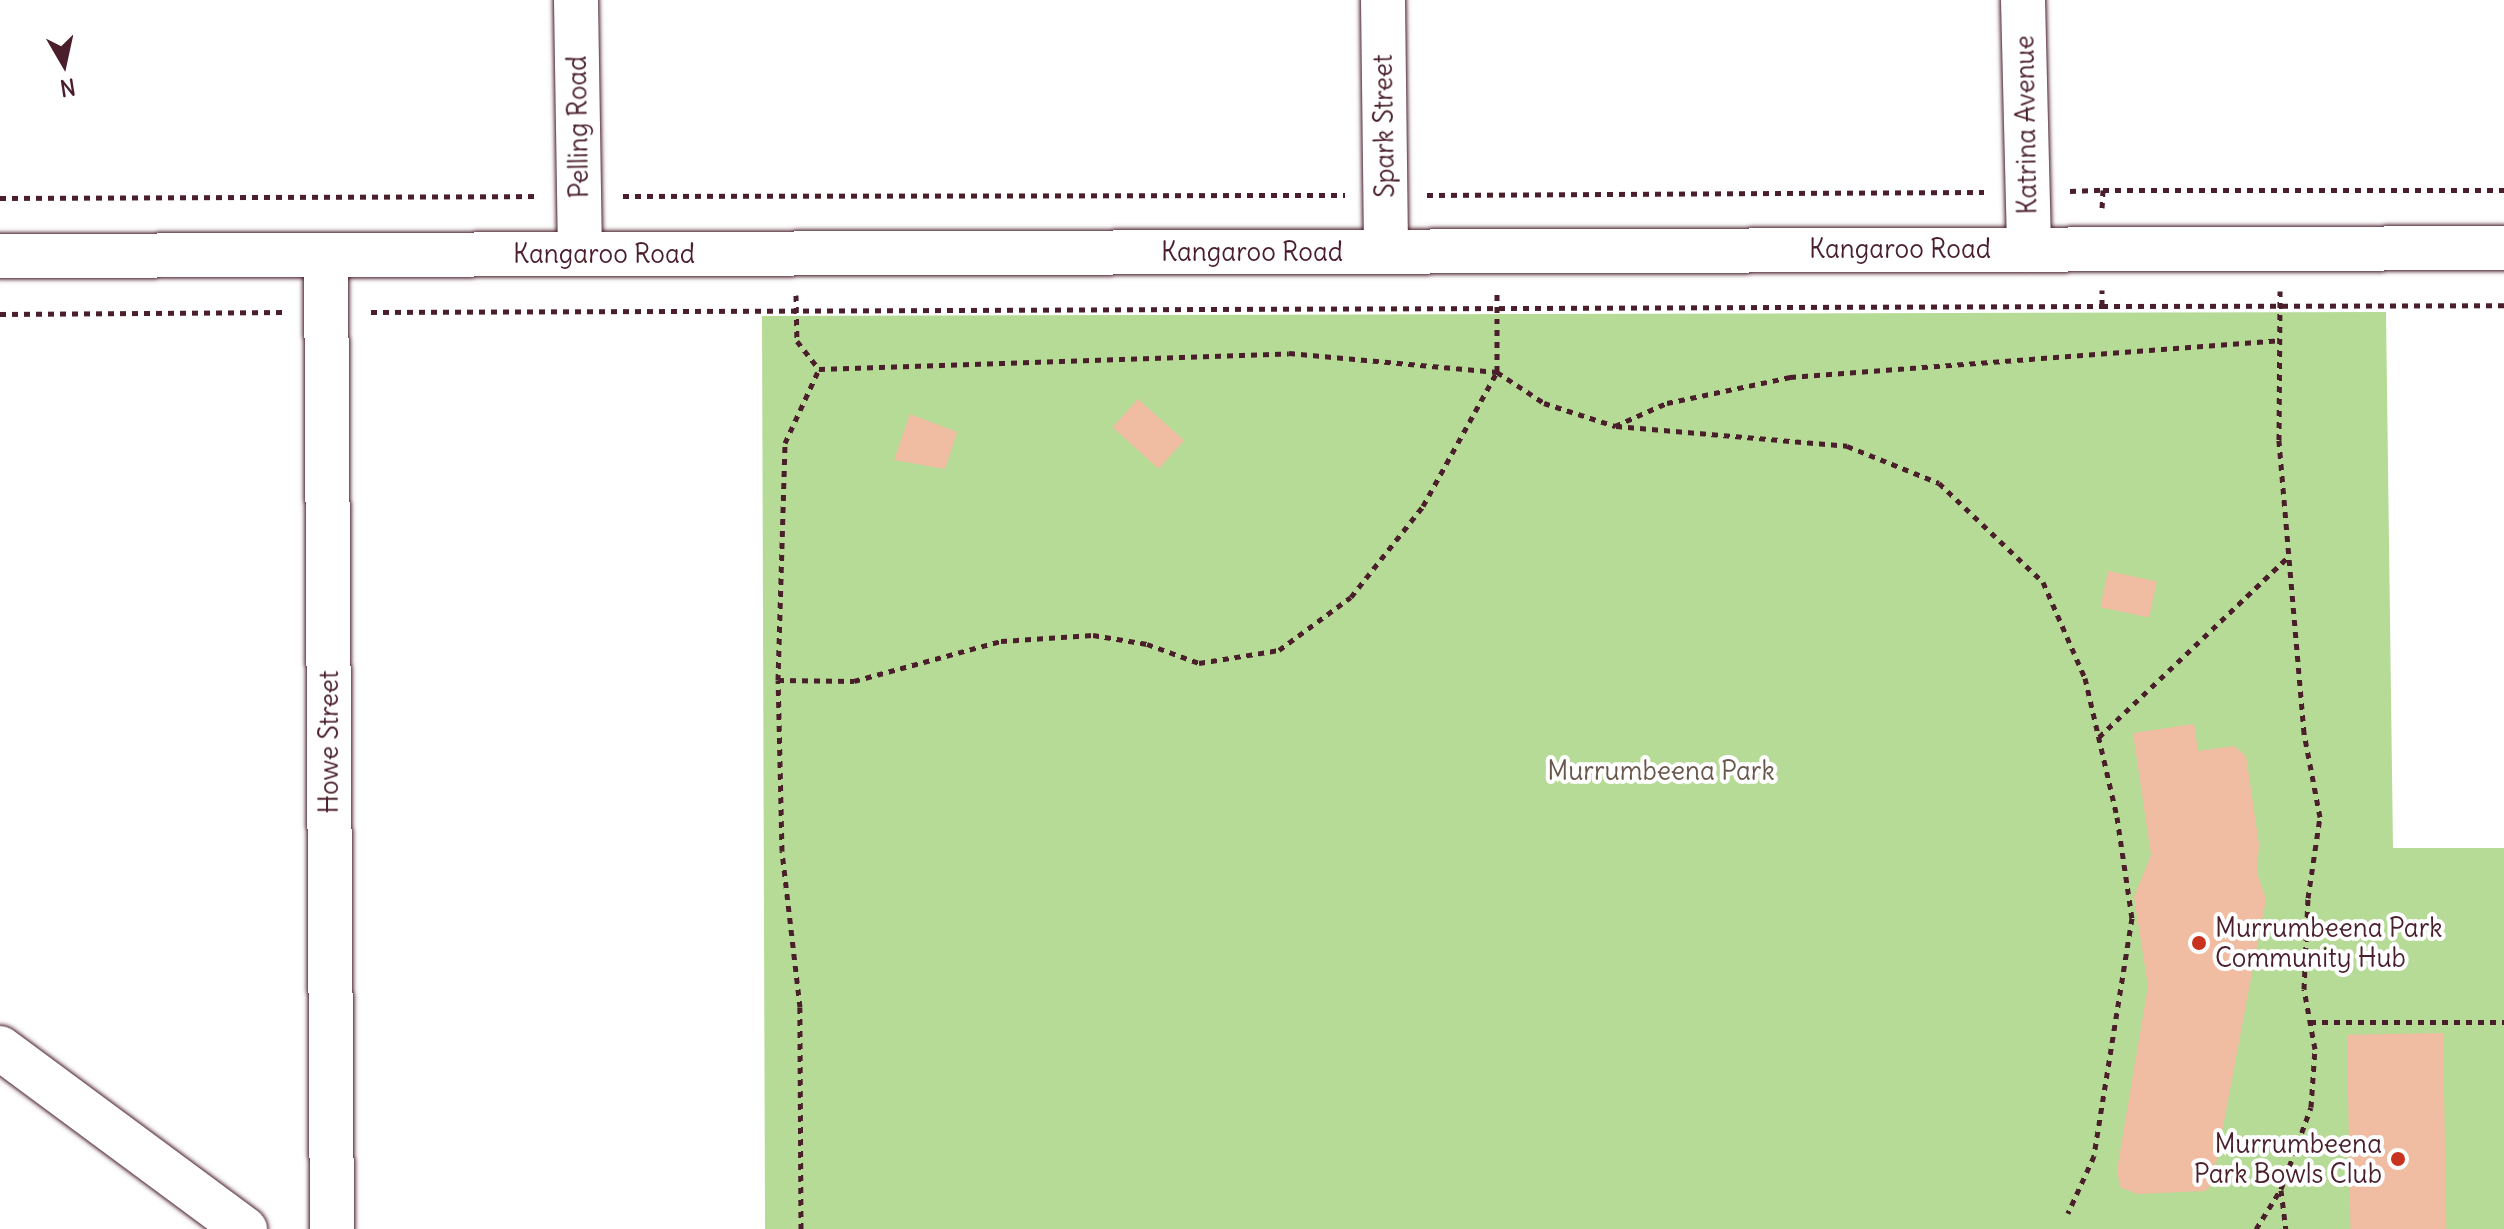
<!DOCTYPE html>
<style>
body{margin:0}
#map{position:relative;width:2504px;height:1229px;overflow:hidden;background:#fff;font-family:Delius,sans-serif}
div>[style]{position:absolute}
.green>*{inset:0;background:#b6db96}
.building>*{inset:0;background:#f0bca2;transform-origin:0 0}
.path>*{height:5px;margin-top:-2.5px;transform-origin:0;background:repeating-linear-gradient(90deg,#4a1f2b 0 6px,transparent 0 12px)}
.roads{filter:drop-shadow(0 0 2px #4a1f2b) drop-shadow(0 0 2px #4a1f2b)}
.minor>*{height:44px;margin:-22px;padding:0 22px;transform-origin:22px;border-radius:22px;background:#fff}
.dots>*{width:22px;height:22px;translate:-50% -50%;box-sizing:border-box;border:4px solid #fff;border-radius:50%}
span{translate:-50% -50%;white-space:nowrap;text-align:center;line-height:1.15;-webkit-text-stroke:8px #fff;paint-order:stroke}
.street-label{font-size:26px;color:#4a1f2b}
.park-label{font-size:26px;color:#6a574b}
.poi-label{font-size:26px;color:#4a1f2b}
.left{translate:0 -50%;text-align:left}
.right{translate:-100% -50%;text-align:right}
.north{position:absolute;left:24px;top:24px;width:80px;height:80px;-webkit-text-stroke:6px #fff;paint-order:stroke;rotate:171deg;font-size:22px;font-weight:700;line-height:32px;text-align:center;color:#4a1f2b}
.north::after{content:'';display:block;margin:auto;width:28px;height:36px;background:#4a1f2b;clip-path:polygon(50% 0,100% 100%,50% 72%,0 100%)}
</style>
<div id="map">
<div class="green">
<div style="clip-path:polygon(2386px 312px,2393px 848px,2504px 848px,2504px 1229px,765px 1229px,762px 316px)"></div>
</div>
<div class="building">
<div style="left:1138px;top:399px;width:62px;height:38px;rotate:42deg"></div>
<div style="clip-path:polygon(910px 414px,957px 432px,945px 469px,894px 460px)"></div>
<div style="left:2108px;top:571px;width:50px;height:37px;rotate:12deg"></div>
<div style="clip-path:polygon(2194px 724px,2198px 751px,2234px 746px,2246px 756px,2259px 844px,2257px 873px,2266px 899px,2212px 1185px,2205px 1191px,2137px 1194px,2120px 1187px,2117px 1170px,2148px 986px,2134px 897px,2151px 855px,2133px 733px)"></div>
<div style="left:2443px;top:1033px;width:196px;height:96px;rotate:89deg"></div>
</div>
<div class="path">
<div style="left:2103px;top:190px;width:401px"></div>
<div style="left:2070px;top:191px;width:33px;rotate:-2deg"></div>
<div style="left:2103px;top:190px;width:18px;rotate:93deg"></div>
<div style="left:1427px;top:195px;width:557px;rotate:-0.31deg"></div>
<div style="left:623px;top:196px;width:722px;rotate:-0.08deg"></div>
<div style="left:0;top:198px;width:537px;rotate:-0.21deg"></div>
<div style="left:796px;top:295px;width:46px;rotate:88.8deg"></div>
<div style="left:797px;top:341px;width:36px;rotate:52deg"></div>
<div style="left:819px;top:369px;width:470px;rotate:-1.9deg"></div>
<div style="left:1289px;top:353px;width:209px;rotate:5.2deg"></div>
<div style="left:1497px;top:372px;width:56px;rotate:33.4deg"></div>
<div style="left:1544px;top:403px;width:75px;rotate:17.9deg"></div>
<div style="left:1615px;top:426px;width:57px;rotate:-23.9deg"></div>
<div style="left:1667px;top:403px;width:126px;rotate:-11.9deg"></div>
<div style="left:1790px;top:377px;width:491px;rotate:-4.3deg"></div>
<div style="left:2102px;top:306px;width:402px;rotate:-0.1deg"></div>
<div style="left:371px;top:312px;width:1731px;rotate:-0.2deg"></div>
<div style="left:2102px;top:306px;width:16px;rotate:-90deg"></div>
<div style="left:0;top:314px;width:284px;rotate:-0.4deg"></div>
<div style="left:1616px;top:426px;width:232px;rotate:4.9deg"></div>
<div style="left:1847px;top:446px;width:99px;rotate:21.9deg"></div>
<div style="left:1939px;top:483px;width:144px;rotate:43.6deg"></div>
<div style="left:2043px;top:582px;width:105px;rotate:66.4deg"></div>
<div style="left:2085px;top:678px;width:143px;rotate:77deg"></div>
<div style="left:2117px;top:817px;width:102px;rotate:81.6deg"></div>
<div style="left:2132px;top:918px;width:241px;rotate:99.1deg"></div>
<div style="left:2094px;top:1156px;width:63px;rotate:114.5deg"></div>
<div style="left:778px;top:680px;width:76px;rotate:0.8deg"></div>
<div style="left:854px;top:681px;width:152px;rotate:-15.2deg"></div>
<div style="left:1001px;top:641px;width:92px;rotate:-3.7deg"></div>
<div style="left:1093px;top:635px;width:55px;rotate:9.5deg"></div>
<div style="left:1147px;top:644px;width:55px;rotate:20.1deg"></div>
<div style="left:1199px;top:663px;width:81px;rotate:-9.2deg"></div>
<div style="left:1279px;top:650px;width:89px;rotate:-36.4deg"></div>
<div style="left:1351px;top:597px;width:116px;rotate:-51.6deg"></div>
<div style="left:1423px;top:506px;width:153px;rotate:-61.1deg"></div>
<div style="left:1497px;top:372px;width:80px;rotate:-90deg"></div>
<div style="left:2099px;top:737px;width:262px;rotate:-43.6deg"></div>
<div style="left:2310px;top:1022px;width:194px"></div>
<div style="left:2281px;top:1190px;width:39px;rotate:83deg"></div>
<div style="left:801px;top:1229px;width:222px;rotate:-90.3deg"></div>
<div style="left:800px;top:1007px;width:157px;rotate:-96.6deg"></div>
<div style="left:782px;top:851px;width:171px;rotate:-91.3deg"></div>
<div style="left:778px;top:680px;width:237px;rotate:-88.3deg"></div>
<div style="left:785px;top:443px;width:81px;rotate:-65.3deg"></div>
<div style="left:2256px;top:1229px;width:47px;rotate:-58deg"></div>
<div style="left:2281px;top:1189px;width:87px;rotate:-69.9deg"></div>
<div style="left:2311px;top:1107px;width:58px;rotate:-86.1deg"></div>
<div style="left:2315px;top:1049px;width:61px;rotate:-100.4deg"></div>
<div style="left:2304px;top:989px;width:91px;rotate:-87.5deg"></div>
<div style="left:2308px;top:898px;width:82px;rotate:-81.6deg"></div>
<div style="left:2320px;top:817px;width:86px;rotate:-100.8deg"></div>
<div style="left:2304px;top:733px;width:294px;rotate:-94.9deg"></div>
<div style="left:2279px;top:440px;width:149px;rotate:-89.6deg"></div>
</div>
<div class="roads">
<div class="minor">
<div style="left:576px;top:0;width:254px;rotate:89.1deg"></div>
<div style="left:1383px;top:0;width:252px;rotate:89.3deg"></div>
<div style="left:2023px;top:0;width:250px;rotate:88.6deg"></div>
<div style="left:326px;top:255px;width:974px;rotate:89.65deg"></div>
<div style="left:0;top:256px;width:2504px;rotate:-0.18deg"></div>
<div style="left:0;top:1048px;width:305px;rotate:36.5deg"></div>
</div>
</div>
<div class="dots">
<div style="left:2199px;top:943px;background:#c8321e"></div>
<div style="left:2398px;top:1159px;background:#c8321e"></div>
</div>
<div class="street-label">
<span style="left:2026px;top:125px;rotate:-91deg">Katrina Avenue</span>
<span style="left:1384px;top:126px;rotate:-91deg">Spark Street</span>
<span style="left:578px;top:127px;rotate:-91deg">Pelling Road</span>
<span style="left:1900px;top:249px">Kangaroo Road</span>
<span style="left:1252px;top:252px">Kangaroo Road</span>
<span style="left:604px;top:254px">Kangaroo Road</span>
<span style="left:329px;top:742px;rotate:-90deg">Howe Street</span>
</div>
<div class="park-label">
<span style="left:1661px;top:771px">Murrumbeena Park</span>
</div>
<div class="poi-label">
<span class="left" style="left:2215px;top:943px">Murrumbeena Park<br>Community Hub</span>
<span class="right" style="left:2382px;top:1159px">Murrumbeena<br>Park Bowls Club</span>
</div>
<div class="north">N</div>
</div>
